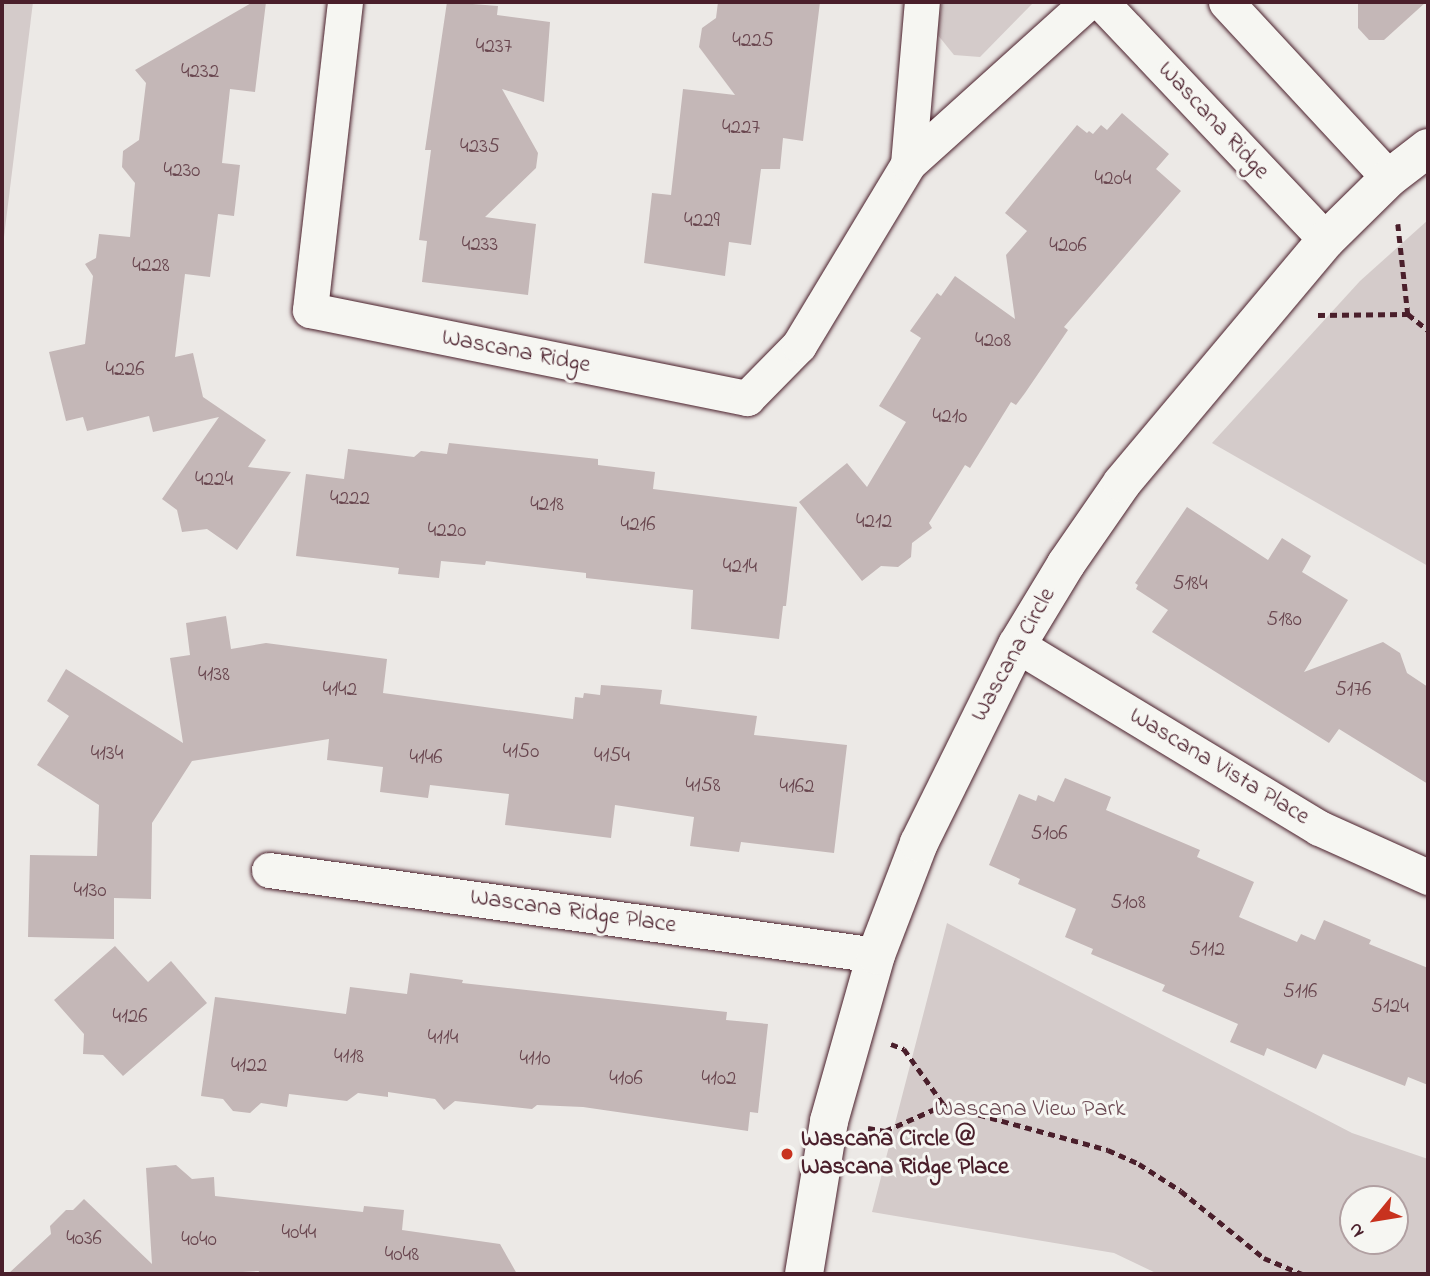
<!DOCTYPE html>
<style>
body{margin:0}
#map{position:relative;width:1430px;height:1276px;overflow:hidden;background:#ece9e6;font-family:"Indie Flower",sans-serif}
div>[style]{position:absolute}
.green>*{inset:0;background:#d4cbca}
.building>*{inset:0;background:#c4b7b7}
.path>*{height:4.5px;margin-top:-2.25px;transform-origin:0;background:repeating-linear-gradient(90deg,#4a1f2b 0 7px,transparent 0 12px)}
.roads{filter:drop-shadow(0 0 2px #4a1f2b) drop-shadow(0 0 2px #4a1f2b)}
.street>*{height:35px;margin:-17.5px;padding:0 17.5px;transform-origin:17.5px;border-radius:17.5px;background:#f6f6f2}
.secondary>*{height:38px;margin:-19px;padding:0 19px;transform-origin:19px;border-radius:19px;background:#f6f6f2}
.dots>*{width:19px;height:19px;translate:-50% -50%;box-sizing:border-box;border:4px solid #f6f6f2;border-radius:50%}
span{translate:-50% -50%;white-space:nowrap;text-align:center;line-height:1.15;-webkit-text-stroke:6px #f6f6f2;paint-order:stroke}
.number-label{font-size:21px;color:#68454e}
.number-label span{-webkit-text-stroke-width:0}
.street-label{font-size:24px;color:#4a1f2b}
.park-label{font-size:24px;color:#6c4a53}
.poi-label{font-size:24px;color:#4a1f2b;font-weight:700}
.left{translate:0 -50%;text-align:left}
.frame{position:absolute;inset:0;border:4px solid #4a1f2b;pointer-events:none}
.north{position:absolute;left:1339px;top:1185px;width:70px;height:70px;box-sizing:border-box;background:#f6f6f2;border:2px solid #b1a0a2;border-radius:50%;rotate:240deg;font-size:19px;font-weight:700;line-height:28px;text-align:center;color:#4a1f2b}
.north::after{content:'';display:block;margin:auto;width:24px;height:32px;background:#c8321e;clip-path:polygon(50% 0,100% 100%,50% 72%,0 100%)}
</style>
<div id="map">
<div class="green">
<div style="clip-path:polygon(2px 2px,33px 2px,2px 253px)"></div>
<div style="clip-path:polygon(942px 2px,1034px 2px,980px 57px,954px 55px,937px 34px)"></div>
<div style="clip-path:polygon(1428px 220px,1428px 566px,1212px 443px,1360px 281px)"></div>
<div style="clip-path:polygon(evenodd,947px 923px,1352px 1133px,1428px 1159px,1428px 1274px,1158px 1274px,1114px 1253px,872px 1212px,947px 923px,1353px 1199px,1395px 1199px,1395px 1241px,1353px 1241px,1353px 1199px)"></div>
</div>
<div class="building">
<div style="clip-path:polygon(253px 2px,266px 2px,255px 92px,230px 89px,222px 163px,240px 165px,234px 216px,218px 214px,210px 277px,185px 274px,175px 357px,193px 353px,203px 397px,266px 440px,248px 467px,291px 472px,237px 550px,207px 529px,182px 532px,177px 510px,162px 499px,219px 417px,153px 432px,149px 416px,87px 431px,83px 417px,66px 421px,49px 352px,85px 344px,93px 276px,85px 264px,96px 258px,99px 234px,130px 237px,135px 183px,122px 167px,123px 151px,139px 140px,146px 83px,135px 70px)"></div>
<div style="clip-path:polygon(447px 2px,498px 6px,497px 15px,550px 22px,544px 102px,502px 89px,538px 153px,536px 168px,485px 217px,536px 224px,528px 295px,422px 282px,427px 241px,419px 240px,431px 150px,425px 150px)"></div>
<div style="clip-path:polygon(718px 2px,820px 2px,803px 141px,783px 138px,780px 169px,761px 169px,751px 245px,729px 242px,725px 276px,644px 263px,652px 193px,671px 195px,683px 89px,735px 95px,699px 47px,702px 28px,716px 18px)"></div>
<div style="clip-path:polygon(1358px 2px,1426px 2px,1384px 40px,1369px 40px,1358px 28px)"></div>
<div style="clip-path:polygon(1122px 113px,1169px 154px,1156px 169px,1181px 191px,1064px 327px,1068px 330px,1025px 393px,1016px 405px,1011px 402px,970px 468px,965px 465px,929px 523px,932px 528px,912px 543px,911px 557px,898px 567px,881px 566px,862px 581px,799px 502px,847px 463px,867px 487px,906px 422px,879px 406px,921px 338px,910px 331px,937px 293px,941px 296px,955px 276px,1015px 319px,1006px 255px,1027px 231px,1005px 213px,1077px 125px,1087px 133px,1089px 131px,1093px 134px,1101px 125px,1107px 130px)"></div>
<div style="clip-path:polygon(449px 443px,598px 459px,598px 465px,655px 472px,653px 489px,797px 507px,786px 606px,783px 606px,779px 639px,691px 629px,693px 590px,586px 578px,586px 573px,486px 561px,485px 565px,441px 561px,439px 578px,398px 574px,399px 568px,296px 556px,306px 474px,344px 479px,348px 449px,414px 457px,421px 451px,447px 454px)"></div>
<div style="clip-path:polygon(1187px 507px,1268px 560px,1282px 538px,1311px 556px,1302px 572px,1348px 600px,1304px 672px,1383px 642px,1400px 653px,1407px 673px,1428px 687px,1428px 784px,1339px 729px,1329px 743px,1152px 632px,1168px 610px,1136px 589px,1138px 585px,1135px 583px)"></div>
<div style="clip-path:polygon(226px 616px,231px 649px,266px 643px,387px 659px,383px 693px,573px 719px,575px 697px,583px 698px,584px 693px,600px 695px,601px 685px,640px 688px,662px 690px,660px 704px,757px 716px,754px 735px,847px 745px,834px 853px,741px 842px,739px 852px,690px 846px,694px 817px,615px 805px,611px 838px,505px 825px,509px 794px,430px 785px,428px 798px,380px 792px,383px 767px,327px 760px,329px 739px,192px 761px,152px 823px,151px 899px,114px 898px,114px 939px,28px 937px,30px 855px,97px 856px,99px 805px,37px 765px,69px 716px,47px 701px,66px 669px,183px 743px,170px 658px,190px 655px,186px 623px)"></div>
<div style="clip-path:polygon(1065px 778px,1111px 797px,1106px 810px,1200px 850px,1197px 857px,1254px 882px,1239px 917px,1297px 942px,1301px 934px,1315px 940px,1324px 920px,1371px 940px,1369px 944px,1428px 968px,1428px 1085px,1408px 1077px,1405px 1086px,1323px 1054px,1316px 1069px,1267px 1048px,1264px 1056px,1230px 1042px,1238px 1024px,1162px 991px,1165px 985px,1091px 954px,1093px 949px,1065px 937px,1076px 909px,1018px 884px,1020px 879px,989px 865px,1019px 794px,1036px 801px,1038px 795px,1054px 802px)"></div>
<div style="clip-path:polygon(115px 946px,148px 982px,171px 961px,207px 1003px,123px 1076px,103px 1055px,83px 1054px,84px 1034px,54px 1000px)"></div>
<div style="clip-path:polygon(410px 973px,463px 980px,462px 983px,727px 1012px,726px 1020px,768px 1024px,758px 1113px,750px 1112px,748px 1131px,583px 1107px,537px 1105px,532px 1109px,455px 1101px,444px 1110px,435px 1099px,388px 1092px,388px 1097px,358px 1093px,347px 1101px,289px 1094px,287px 1107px,261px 1103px,250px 1113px,233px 1111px,223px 1099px,201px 1096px,215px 997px,346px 1014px,350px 987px,407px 994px)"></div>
<div style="clip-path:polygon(176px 1165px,192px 1179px,214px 1177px,215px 1196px,363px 1212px,364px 1206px,404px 1210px,402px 1230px,500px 1244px,517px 1274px,258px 1274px,259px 1271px,206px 1274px,8px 1274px,51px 1234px,50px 1226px,66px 1210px,73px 1210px,84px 1199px,152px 1264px,146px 1168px)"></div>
</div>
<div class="path">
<div style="left:1398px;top:224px;width:91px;rotate:83.7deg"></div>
<div style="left:1318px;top:315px;width:90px;rotate:-0.6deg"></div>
<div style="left:1408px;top:314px;width:26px;rotate:39deg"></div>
<div style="left:891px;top:1044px;width:14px;rotate:21deg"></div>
<div style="left:904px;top:1049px;width:69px;rotate:54.5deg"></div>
<div style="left:868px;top:1128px;width:17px;rotate:10deg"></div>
<div style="left:885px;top:1131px;width:64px;rotate:-23.8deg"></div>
<div style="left:944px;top:1105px;width:170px;rotate:15.3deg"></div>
<div style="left:1108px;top:1150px;width:34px;rotate:24deg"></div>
<div style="left:1139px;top:1164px;width:50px;rotate:32.7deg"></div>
<div style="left:1181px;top:1191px;width:107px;rotate:38.9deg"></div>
<div style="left:1264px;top:1258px;width:41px;rotate:22.8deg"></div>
</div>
<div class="roads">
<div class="street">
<div style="left:345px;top:2px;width:310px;rotate:96.5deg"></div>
<div style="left:310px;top:310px;width:446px;rotate:11.4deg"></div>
<div style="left:747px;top:398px;width:74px;rotate:-45.5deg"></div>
<div style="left:799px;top:345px;width:211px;rotate:-58.9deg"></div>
<div style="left:908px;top:164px;width:242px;rotate:-42deg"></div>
<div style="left:1101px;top:2px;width:328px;rotate:46.6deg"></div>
<div style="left:1226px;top:2px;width:240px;rotate:47.2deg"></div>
<div style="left:908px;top:164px;width:163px;rotate:-85.1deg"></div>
<div style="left:1017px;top:645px;width:353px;rotate:31.2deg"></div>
<div style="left:1319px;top:828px;width:120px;rotate:24.2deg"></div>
<div style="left:269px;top:870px;width:613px;rotate:7.97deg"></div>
</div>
<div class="secondary">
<div style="left:804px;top:1274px;width:155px;rotate:-80.7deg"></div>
<div style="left:829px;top:1121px;width:173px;rotate:-74.2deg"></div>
<div style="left:876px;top:955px;width:120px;rotate:-69deg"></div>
<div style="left:919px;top:843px;width:221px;rotate:-63.7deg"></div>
<div style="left:1017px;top:645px;width:95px;rotate:-58.8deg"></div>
<div style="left:1066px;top:564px;width:98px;rotate:-55.3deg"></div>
<div style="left:1122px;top:483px;width:317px;rotate:-50deg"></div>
<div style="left:1326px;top:240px;width:88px;rotate:-44.5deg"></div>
<div style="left:1389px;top:178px;width:49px;rotate:-37.6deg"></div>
</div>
</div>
<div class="dots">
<div style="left:787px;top:1154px;background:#c8321e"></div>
</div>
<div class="number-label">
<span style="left:753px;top:41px">4225</span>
<span style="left:494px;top:47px">4237</span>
<span style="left:200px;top:72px">4232</span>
<span style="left:741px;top:128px">4227</span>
<span style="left:480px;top:147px">4235</span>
<span style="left:182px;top:171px">4230</span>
<span style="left:1113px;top:179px">4204</span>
<span style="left:702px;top:221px">4229</span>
<span style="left:480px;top:245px">4233</span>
<span style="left:1068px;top:246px">4206</span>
<span style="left:151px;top:266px">4228</span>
<span style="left:993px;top:341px">4208</span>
<span style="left:125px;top:370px">4226</span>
<span style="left:950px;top:417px">4210</span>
<span style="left:214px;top:480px">4224</span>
<span style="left:350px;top:499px">4222</span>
<span style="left:547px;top:505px">4218</span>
<span style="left:874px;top:522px">4212</span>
<span style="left:638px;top:525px">4216</span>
<span style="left:447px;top:531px">4220</span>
<span style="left:740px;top:567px">4214</span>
<span style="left:1190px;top:584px">5184</span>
<span style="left:1284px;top:620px">5180</span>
<span style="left:214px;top:675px">4138</span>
<span style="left:340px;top:690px">4142</span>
<span style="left:1353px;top:690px">5176</span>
<span style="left:521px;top:752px">4150</span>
<span style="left:107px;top:754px">4134</span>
<span style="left:612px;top:756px">4154</span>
<span style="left:426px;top:758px">4146</span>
<span style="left:703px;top:786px">4158</span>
<span style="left:797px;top:787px">4162</span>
<span style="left:1049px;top:834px">5106</span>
<span style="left:90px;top:891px">4130</span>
<span style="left:1128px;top:903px">5108</span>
<span style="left:1207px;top:950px">5112</span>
<span style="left:1300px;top:992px">5116</span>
<span style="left:1390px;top:1007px">5124</span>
<span style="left:130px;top:1017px">4126</span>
<span style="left:443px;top:1038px">4114</span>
<span style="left:349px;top:1057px">4118</span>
<span style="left:535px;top:1059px">4110</span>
<span style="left:249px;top:1066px">4122</span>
<span style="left:626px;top:1079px">4106</span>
<span style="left:719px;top:1079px">4102</span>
<span style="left:299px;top:1233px">4044</span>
<span style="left:84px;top:1239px">4036</span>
<span style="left:199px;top:1240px">4040</span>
<span style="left:402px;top:1255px">4048</span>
</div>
<div class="street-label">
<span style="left:1213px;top:121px;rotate:47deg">Wascana Ridge</span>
<span style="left:516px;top:352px;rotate:11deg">Wascana Ridge</span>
<span style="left:1014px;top:655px;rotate:-61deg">Wascana Circle</span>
<span style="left:1219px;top:767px;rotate:31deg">Wascana Vista Place</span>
<span style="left:573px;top:912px;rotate:8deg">Wascana Ridge Place</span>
</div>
<div class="park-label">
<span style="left:1030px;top:1110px">Wascana View Park</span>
</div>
<div class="poi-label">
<span class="left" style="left:801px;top:1154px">Wascana Circle @<br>Wascana Ridge Place</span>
</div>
<div class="frame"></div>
<div class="north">N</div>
</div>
